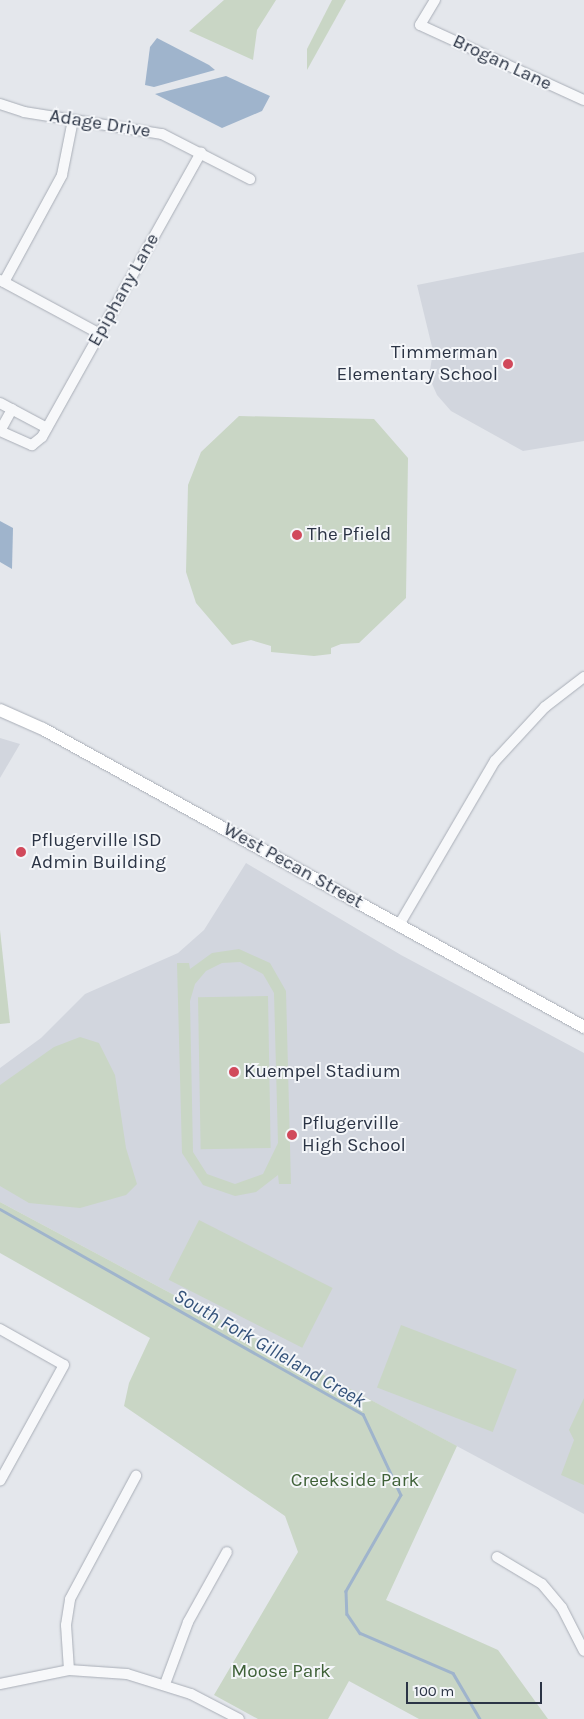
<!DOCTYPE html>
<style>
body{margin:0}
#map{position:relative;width:584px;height:1719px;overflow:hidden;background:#e4e7ec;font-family:Karla,sans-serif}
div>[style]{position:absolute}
.built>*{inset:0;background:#d2d6de}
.green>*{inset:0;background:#c9d6c5;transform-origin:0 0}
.water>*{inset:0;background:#9fb4cc}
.stream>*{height:2.5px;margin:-1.25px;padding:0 1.25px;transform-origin:1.25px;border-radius:1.25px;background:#9fb4cc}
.roads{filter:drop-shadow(0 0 1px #a9aeb7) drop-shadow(0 0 1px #a9aeb7)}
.minor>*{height:10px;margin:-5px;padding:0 5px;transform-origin:5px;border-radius:5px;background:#f7f8fa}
.major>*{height:12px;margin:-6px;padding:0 6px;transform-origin:6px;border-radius:6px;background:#fff}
.dots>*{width:14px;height:14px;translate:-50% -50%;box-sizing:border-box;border:2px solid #f4f6f9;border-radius:50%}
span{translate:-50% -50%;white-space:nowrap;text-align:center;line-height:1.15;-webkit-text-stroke:4px #f4f6f9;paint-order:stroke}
.street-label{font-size:19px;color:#2b3445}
.poi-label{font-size:19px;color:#2b3445}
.right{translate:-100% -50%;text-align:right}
.left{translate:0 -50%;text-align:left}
.park-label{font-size:19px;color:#3f6138}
.water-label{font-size:20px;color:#34527a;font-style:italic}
.scale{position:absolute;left:406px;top:1682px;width:136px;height:22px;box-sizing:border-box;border:2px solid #2b3445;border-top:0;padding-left:6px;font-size:15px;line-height:18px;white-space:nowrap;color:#2b3445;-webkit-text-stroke:4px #f4f6f9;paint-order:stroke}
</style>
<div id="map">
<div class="built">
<div style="clip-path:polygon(584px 252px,584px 441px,523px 451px,451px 411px,437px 395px,429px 377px,433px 351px,417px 285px)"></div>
<div style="clip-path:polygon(0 738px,20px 744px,0 778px)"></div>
<div style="clip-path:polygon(246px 863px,401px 955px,584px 1053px,584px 1514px,0 1202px,0 1068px,41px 1038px,85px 994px,178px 953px,204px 930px)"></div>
</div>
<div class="green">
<div style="clip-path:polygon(224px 0,276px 0,257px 30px,253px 60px,189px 31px)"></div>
<div style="clip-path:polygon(332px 0,346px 0,307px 70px,307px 49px)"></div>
<div style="clip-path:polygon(239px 416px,374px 419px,408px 458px,406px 598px,359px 643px,341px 644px,331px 648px,331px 654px,314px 656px,271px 652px,271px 646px,251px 640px,232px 645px,196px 603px,186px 572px,188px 485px,201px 452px)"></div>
<div style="clip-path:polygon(0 930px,10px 1023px,0 1024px)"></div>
<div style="clip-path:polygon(evenodd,239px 949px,270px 963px,286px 991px,291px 1184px,279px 1184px,278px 1175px,256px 1192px,235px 1196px,203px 1185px,182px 1153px,177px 963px,189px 963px,190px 969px,212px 953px,239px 949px,240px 962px,263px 974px,274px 993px,278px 1143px,263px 1174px,235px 1184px,207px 1174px,193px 1152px,190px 1001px,195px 984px,206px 971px,222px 963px,240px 962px)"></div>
<div style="left:268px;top:996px;width:152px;height:70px;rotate:89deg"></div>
<div style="clip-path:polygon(80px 1037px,99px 1043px,115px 1075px,126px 1148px,137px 1184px,126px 1195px,80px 1208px,29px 1203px,0 1186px,0 1085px,54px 1047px)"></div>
<div style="clip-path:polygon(0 1202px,457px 1446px,386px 1600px,498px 1650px,548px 1719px,419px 1719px,349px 1681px,328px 1719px,258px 1719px,214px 1695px,298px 1552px,285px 1516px,124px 1406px,129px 1383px,150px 1338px,0 1253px)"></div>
<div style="left:199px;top:1220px;width:150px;height:67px;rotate:27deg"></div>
<div style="left:401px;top:1325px;width:124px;height:67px;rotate:21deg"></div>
<div style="clip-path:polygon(584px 1398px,584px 1485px,561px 1475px,574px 1440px,569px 1430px)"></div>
</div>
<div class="water">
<div style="clip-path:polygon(157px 38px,209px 65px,215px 70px,154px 87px,145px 85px,150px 47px)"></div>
<div style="clip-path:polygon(226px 76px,270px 96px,262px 111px,222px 128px,155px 94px)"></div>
<div style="clip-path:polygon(0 521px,13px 528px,12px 569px,0 562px)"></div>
</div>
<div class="stream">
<div style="left:0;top:1209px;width:417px;rotate:29.5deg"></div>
<div style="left:363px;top:1414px;width:89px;rotate:64.9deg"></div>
<div style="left:401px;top:1495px;width:111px;rotate:119.8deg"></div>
<div style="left:346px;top:1591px;width:23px;rotate:88deg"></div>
<div style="left:347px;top:1614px;width:23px;rotate:56deg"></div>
<div style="left:360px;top:1633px;width:101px;rotate:23.3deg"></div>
<div style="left:453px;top:1673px;width:53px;rotate:59.6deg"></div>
</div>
<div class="roads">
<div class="minor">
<div style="left:435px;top:0;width:29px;rotate:121deg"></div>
<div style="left:420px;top:25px;width:180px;rotate:24.6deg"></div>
<div style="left:0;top:104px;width:25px;rotate:18deg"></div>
<div style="left:24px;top:112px;width:140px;rotate:9.1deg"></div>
<div style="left:162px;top:134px;width:99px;rotate:27.1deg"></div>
<div style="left:0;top:280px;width:114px;rotate:28.4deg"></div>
<div style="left:4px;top:282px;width:122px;rotate:-61.5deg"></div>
<div style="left:62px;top:175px;width:56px;rotate:-78.7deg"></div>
<div style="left:0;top:403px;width:53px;rotate:28deg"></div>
<div style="left:0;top:431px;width:35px;rotate:24deg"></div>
<div style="left:32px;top:445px;width:13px;rotate:-39deg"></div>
<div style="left:42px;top:437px;width:326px;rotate:-60.8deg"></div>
<div style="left:0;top:431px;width:25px;rotate:-61deg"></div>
<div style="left:399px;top:925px;width:190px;rotate:-59.7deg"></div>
<div style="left:495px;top:761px;width:74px;rotate:-47.2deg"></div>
<div style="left:545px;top:707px;width:49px;rotate:-37.6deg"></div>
<div style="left:0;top:1329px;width:73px;rotate:29.4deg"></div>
<div style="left:64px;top:1365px;width:132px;rotate:118.9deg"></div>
<div style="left:497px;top:1557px;width:52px;rotate:31deg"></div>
<div style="left:542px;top:1584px;width:31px;rotate:50deg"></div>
<div style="left:562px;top:1608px;width:48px;rotate:62.9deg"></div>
<div style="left:69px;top:1670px;width:45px;rotate:-93.8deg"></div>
<div style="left:66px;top:1625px;width:26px;rotate:-81deg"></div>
<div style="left:70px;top:1599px;width:140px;rotate:-61.8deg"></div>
<div style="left:0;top:1684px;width:70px;rotate:-11.5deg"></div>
<div style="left:69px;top:1670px;width:58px;rotate:3.9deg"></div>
<div style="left:127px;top:1674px;width:67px;rotate:17.4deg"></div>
<div style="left:191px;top:1694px;width:54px;rotate:27.5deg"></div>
<div style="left:165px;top:1684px;width:66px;rotate:-69.6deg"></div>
<div style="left:188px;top:1622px;width:80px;rotate:-60.9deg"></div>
</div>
<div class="major">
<div style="left:0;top:710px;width:47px;rotate:23.8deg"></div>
<div style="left:43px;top:729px;width:618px;rotate:28.85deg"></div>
</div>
</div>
<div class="dots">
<div style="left:508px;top:364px;background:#d1495b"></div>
<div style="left:297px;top:535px;background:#d1495b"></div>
<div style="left:21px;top:852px;background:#d1495b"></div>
<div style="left:234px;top:1072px;background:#d1495b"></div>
<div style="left:292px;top:1135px;background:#d1495b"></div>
</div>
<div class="street-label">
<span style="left:502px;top:63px;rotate:25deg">Brogan Lane</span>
<span style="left:100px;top:124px;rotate:9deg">Adage Drive</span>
<span style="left:124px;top:290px;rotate:-61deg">Epiphany Lane</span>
<span style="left:293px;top:866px;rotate:29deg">West Pecan Street</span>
</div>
<div class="poi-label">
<span class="right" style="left:498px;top:364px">Timmerman<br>Elementary School</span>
<span class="left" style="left:307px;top:535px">The Pfield</span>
<span class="left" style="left:31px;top:852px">Pflugerville ISD<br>Admin Building</span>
<span class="left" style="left:244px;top:1072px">Kuempel Stadium</span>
<span class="left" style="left:302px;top:1135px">Pflugerville<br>High School</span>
</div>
<div class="park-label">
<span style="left:355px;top:1481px">Creekside Park</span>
<span style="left:281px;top:1672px">Moose Park</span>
</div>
<div class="water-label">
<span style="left:270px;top:1348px;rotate:30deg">South Fork Gilleland Creek</span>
</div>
<div class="scale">100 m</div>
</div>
